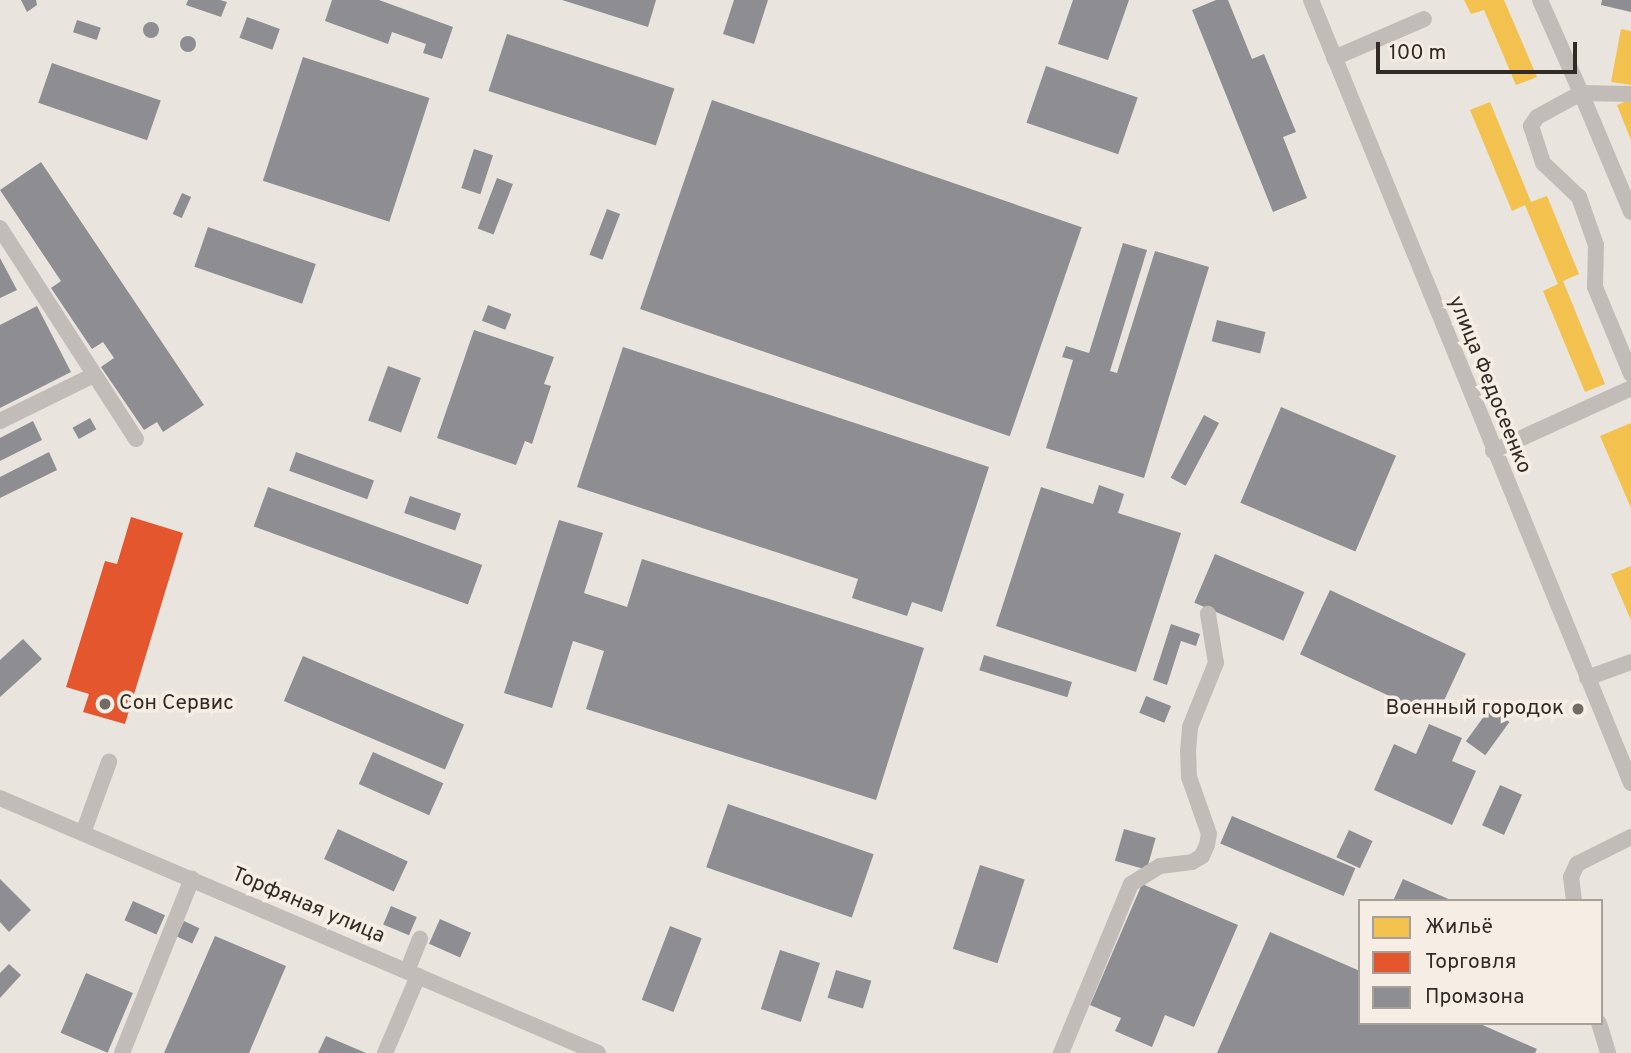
<!DOCTYPE html>
<meta charset="utf-8">
<style>
body{margin:0}
#map{position:relative;width:1631px;height:1053px;overflow:hidden;background:#e9e4de;font-family:Overpass,sans-serif}
div>[style]{position:absolute}
.homes>*{inset:0;background:#f2c14e}
.shops>*{inset:0;background:#e4572e}
.industry>*{inset:0;background:#8d8d92;transform-origin:0 0}
.round{border-radius:50%}
.minor>*{height:16px;margin:-8px;padding:0 8px;transform-origin:8px;border-radius:8px;background:#c1bcb7}
.dots>*{width:19px;height:19px;translate:-50% -50%;box-sizing:border-box;border:4px solid #f6eee4;border-radius:50%}
span{translate:-50% -50%;white-space:nowrap;text-align:center;line-height:1.15;-webkit-text-stroke:7px #f6eee4;paint-order:stroke}
.street-label{font-size:21px;color:#312a26}
.poi-label{font-size:21px;color:#312a26}
.left{translate:0 -50%;text-align:left}
.right{translate:-100% -50%;text-align:right}
.legend{position:absolute;left:1358px;top:899px;width:245px;height:126px;box-sizing:border-box;background:#f6eee4;border:2px solid #a7a098;margin:0;padding:9px 12px;list-style:none;font-size:21px;color:#312a26}
.legend li{display:flex;align-items:center;gap:14px;height:35px}
.legend b{width:35px;border:2px solid #a7a098}
.scale{position:absolute;left:1376px;top:42px;width:201px;height:32px;box-sizing:border-box;border:4px solid #312a26;border-top:0;padding-left:9px;font-size:21px;line-height:24px;white-space:nowrap;color:#312a26;-webkit-text-stroke:5px #f6eee4;paint-order:stroke}
</style>
<div id="map">
<div class="homes">
<div style="clip-path:polygon(1464px 0,1504px 0,1537px 77px,1516px 85px,1484px 10px,1471px 14px)"></div>
<div style="clip-path:polygon(1621px 29px,1631px 31px,1631px 85px,1611px 82px)"></div>
<div style="clip-path:polygon(1631px 99px,1631px 140px,1617px 105px)"></div>
<div style="clip-path:polygon(1490px 102px,1531px 202px,1547px 196px,1579px 274px,1563px 281px,1605px 384px,1585px 392px,1543px 291px,1558px 284px,1525px 205px,1512px 211px,1470px 110px)"></div>
<div style="clip-path:polygon(1631px 423px,1631px 508px,1600px 436px)"></div>
<div style="clip-path:polygon(1631px 566px,1631px 620px,1611px 574px)"></div>
</div>
<div class="shops">
<div style="clip-path:polygon(131px 517px,183px 533px,125px 724px,83px 712px,89px 694px,66px 687px,105px 561px,117px 564px)"></div>
</div>
<div class="industry">
<div style="clip-path:polygon(21px 0,36px 0,37px 5px,27px 12px)"></div>
<div style="clip-path:polygon(188px 0,220px 0,227px 2px,221px 17px,186px 5px)"></div>
<div style="clip-path:polygon(332px 0,379px 0,453px 27px,442px 59px,423px 53px,426px 44px,392px 32px,388px 44px,325px 21px)"></div>
<div style="clip-path:polygon(562px 0,656px 0,648px 27px)"></div>
<div style="clip-path:polygon(734px 0,768px 0,754px 44px,723px 34px)"></div>
<div style="clip-path:polygon(1073px 0,1129px 0,1108px 60px,1058px 44px)"></div>
<div style="clip-path:polygon(1216px 0,1228px 0,1252px 59px,1264px 54px,1296px 132px,1283px 137px,1307px 198px,1273px 212px,1192px 10px)"></div>
<div style="clip-path:polygon(1602px 0,1631px 0,1631px 12px,1601px 5px)"></div>
<div style="left:247px;top:17px;width:35px;height:22px;rotate:20deg"></div>
<div style="left:77px;top:20px;width:25px;height:13px;rotate:18deg"></div>
<div class="round" style="left:143px;top:22px;width:16px;height:16px"></div>
<div style="left:507px;top:34px;width:176px;height:60px;rotate:18deg"></div>
<div class="round" style="left:180px;top:36px;width:16px;height:16px"></div>
<div style="left:303px;top:57px;width:133px;height:130px;rotate:18deg"></div>
<div style="left:52px;top:63px;width:115px;height:42px;rotate:19deg"></div>
<div style="left:1046px;top:66px;width:97px;height:60px;rotate:19deg"></div>
<div style="left:712px;top:100px;width:391px;height:221px;rotate:19deg"></div>
<div style="left:474px;top:149px;width:20px;height:41px;rotate:18deg"></div>
<div style="clip-path:polygon(41px 162px,204px 405px,163px 432px,157px 422px,144px 430px,101px 367px,114px 358px,103px 342px,92px 349px,51px 288px,61px 281px,0 190px)"></div>
<div style="left:497px;top:178px;width:17px;height:54px;rotate:21deg"></div>
<div style="left:182px;top:193px;width:10px;height:23px;rotate:24deg"></div>
<div style="left:607px;top:209px;width:14px;height:49px;rotate:21deg"></div>
<div style="left:208px;top:227px;width:114px;height:42px;rotate:19deg"></div>
<div style="clip-path:polygon(1123px 243px,1147px 250px,1110px 371px,1117px 373px,1155px 251px,1209px 267px,1144px 478px,1046px 448px,1073px 360px,1062px 357px,1066px 346px,1089px 353px)"></div>
<div style="clip-path:polygon(0 258px,17px 290px,0 298px)"></div>
<div style="left:488px;top:305px;width:25px;height:17px;rotate:21deg"></div>
<div style="clip-path:polygon(37px 306px,71px 372px,0 408px,0 325px)"></div>
<div style="left:1217px;top:320px;width:50px;height:22px;rotate:14deg"></div>
<div style="clip-path:polygon(474px 330px,554px 357px,544px 384px,551px 386px,532px 444px,525px 441px,516px 465px,437px 438px)"></div>
<div style="clip-path:polygon(623px 347px,989px 467px,942px 612px,912px 602px,907px 616px,852px 598px,858px 579px,577px 487px)"></div>
<div style="left:388px;top:366px;width:35px;height:58px;rotate:20deg"></div>
<div style="left:1281px;top:407px;width:125px;height:104px;rotate:23deg"></div>
<div style="left:1204px;top:415px;width:17px;height:71px;rotate:28deg"></div>
<div style="left:90px;top:418px;width:13px;height:20px;rotate:61deg"></div>
<div style="clip-path:polygon(33px 421px,42px 440px,0 461px,0 438px)"></div>
<div style="clip-path:polygon(49px 452px,57px 470px,0 498px,0 477px)"></div>
<div style="left:296px;top:452px;width:83px;height:20px;rotate:20deg"></div>
<div style="clip-path:polygon(1099px 485px,1124px 494px,1118px 513px,1181px 533px,1136px 672px,996px 626px,1041px 487px,1093px 504px)"></div>
<div style="left:268px;top:487px;width:228px;height:42px;rotate:20deg"></div>
<div style="left:410px;top:496px;width:54px;height:18px;rotate:19deg"></div>
<div style="clip-path:polygon(559px 520px,603px 533px,584px 593px,627px 607px,642px 559px,924px 648px,876px 800px,586px 709px,604px 651px,573px 641px,552px 708px,504px 693px)"></div>
<div style="left:1215px;top:554px;width:97px;height:53px;rotate:23deg"></div>
<div style="left:1330px;top:590px;width:150px;height:71px;rotate:25deg"></div>
<div style="clip-path:polygon(1171px 624px,1200px 634px,1196px 646px,1181px 641px,1167px 685px,1153px 680px)"></div>
<div style="clip-path:polygon(23px 639px,42px 659px,0 697px,0 660px)"></div>
<div style="left:984px;top:655px;width:92px;height:16px;rotate:17deg"></div>
<div style="left:303px;top:656px;width:175px;height:49px;rotate:23deg"></div>
<div style="left:1146px;top:696px;width:27px;height:18px;rotate:22deg"></div>
<div style="left:1490px;top:708px;width:24px;height:41px;rotate:36deg"></div>
<div style="clip-path:polygon(1429px 724px,1462px 738px,1452px 761px,1476px 771px,1452px 825px,1374px 790px,1394px 744px,1416px 754px)"></div>
<div style="left:373px;top:752px;width:77px;height:35px;rotate:24deg"></div>
<div style="left:1500px;top:785px;width:24px;height:44px;rotate:24deg"></div>
<div style="left:728px;top:804px;width:154px;height:67px;rotate:19deg"></div>
<div style="left:1232px;top:816px;width:134px;height:30px;rotate:23deg"></div>
<div style="left:338px;top:829px;width:77px;height:33px;rotate:25deg"></div>
<div style="left:1124px;top:829px;width:33px;height:33px;rotate:16deg"></div>
<div style="left:1349px;top:830px;width:26px;height:30px;rotate:25deg"></div>
<div style="left:980px;top:865px;width:47px;height:88px;rotate:18deg"></div>
<div style="clip-path:polygon(0 879px,31px 910px,9px 932px,0 922px)"></div>
<div style="clip-path:polygon(1403px 879px,1453px 901px,1393px 901px)"></div>
<div style="clip-path:polygon(1142px 884px,1238px 925px,1194px 1027px,1165px 1015px,1152px 1047px,1115px 1031px,1121px 1018px,1090px 1005px)"></div>
<div style="left:133px;top:901px;width:35px;height:21px;rotate:24deg"></div>
<div style="left:391px;top:906px;width:28px;height:20px;rotate:23deg"></div>
<div style="left:440px;top:919px;width:34px;height:27px;rotate:24deg"></div>
<div style="left:184px;top:921px;width:17px;height:17px;rotate:25deg"></div>
<div style="left:670px;top:926px;width:34px;height:79px;rotate:21deg"></div>
<div style="clip-path:polygon(1270px 932px,1360px 971px,1360px 1023px,1478px 1023px,1537px 1049px,1535px 1053px,1217px 1053px)"></div>
<div style="clip-path:polygon(215px 936px,286px 966px,249px 1053px,164px 1053px)"></div>
<div style="left:780px;top:950px;width:42px;height:62px;rotate:18deg"></div>
<div style="clip-path:polygon(9px 964px,21px 975px,0 998px,0 973px)"></div>
<div style="left:836px;top:970px;width:37px;height:29px;rotate:17deg"></div>
<div style="left:86px;top:973px;width:51px;height:65px;rotate:23deg"></div>
<div style="clip-path:polygon(326px 1036px,366px 1053px,318px 1053px)"></div>
</div>
<div class="minor">
<div style="left:1311px;top:0;width:846px;rotate:67.77deg"></div>
<div style="left:1540px;top:0;width:102px;rotate:66.2deg"></div>
<div style="left:1581px;top:93px;width:50px;rotate:151.4deg"></div>
<div style="left:1537px;top:117px;width:11px;rotate:124deg"></div>
<div style="left:1531px;top:126px;width:39px;rotate:72deg"></div>
<div style="left:1543px;top:163px;width:50px;rotate:43.4deg"></div>
<div style="left:1579px;top:197px;width:51px;rotate:70.5deg"></div>
<div style="left:1596px;top:245px;width:42px;rotate:91.4deg"></div>
<div style="left:1595px;top:287px;width:94px;rotate:67.5deg"></div>
<div style="left:1334px;top:58px;width:98px;rotate:-23.4deg"></div>
<div style="left:1631px;top:94px;width:50px;rotate:-178.9deg"></div>
<div style="left:1581px;top:93px;width:129px;rotate:67.2deg"></div>
<div style="left:0;top:228px;width:251px;rotate:57.2deg"></div>
<div style="left:0;top:421px;width:102px;rotate:-26.1deg"></div>
<div style="left:1493px;top:451px;width:152px;rotate:-24.5deg"></div>
<div style="left:1587px;top:678px;width:47px;rotate:-20deg"></div>
<div style="left:0;top:798px;width:650px;rotate:23.09deg"></div>
<div style="left:83px;top:833px;width:76px;rotate:-69.9deg"></div>
<div style="left:1574px;top:901px;width:24px;rotate:-97deg"></div>
<div style="left:1571px;top:877px;width:14px;rotate:-65deg"></div>
<div style="left:1577px;top:864px;width:60px;rotate:-26.6deg"></div>
<div style="left:407px;top:971px;width:35px;rotate:-68deg"></div>
<div style="left:1599px;top:1023px;width:31px;rotate:73deg"></div>
<div style="left:122px;top:1053px;width:188px;rotate:-68.1deg"></div>
<div style="left:385px;top:1053px;width:84px;rotate:-66.8deg"></div>
<div style="left:1061px;top:1053px;width:183px;rotate:-67.5deg"></div>
<div style="left:1131px;top:884px;width:34px;rotate:-32deg"></div>
<div style="left:1160px;top:866px;width:32px;rotate:-7deg"></div>
<div style="left:1192px;top:862px;width:12px;rotate:-31deg"></div>
<div style="left:1202px;top:856px;width:12px;rotate:-66deg"></div>
<div style="left:1207px;top:845px;width:11px;rotate:-80deg"></div>
<div style="left:1209px;top:834px;width:60px;rotate:-109.3deg"></div>
<div style="left:1189px;top:777px;width:26px;rotate:-92deg"></div>
<div style="left:1188px;top:751px;width:24px;rotate:-85deg"></div>
<div style="left:1190px;top:727px;width:69px;rotate:-67.9deg"></div>
<div style="left:1216px;top:663px;width:50px;rotate:-99.3deg"></div>
</div>
<div class="dots">
<div style="left:105px;top:704px;background:#716b66"></div>
<div style="left:1578px;top:709px;background:#716b66"></div>
</div>
<div class="street-label">
<span style="left:1489px;top:385px;rotate:68deg">улица Федосеенко</span>
<span style="left:308px;top:906px;rotate:23deg">Торфяная улица</span>
</div>
<div class="poi-label">
<span class="left" style="left:119px;top:704px">Сон Сервис</span>
<span class="right" style="left:1564px;top:709px">Военный городок</span>
</div>
<ul class="legend">
<li><b style="height:19px;background:#f2c14e"></b>Жильё</li>
<li><b style="height:19px;background:#e4572e"></b>Торговля</li>
<li><b style="height:19px;background:#8d8d92"></b>Промзона</li>
</ul>
<div class="scale">100 m</div>
</div>
